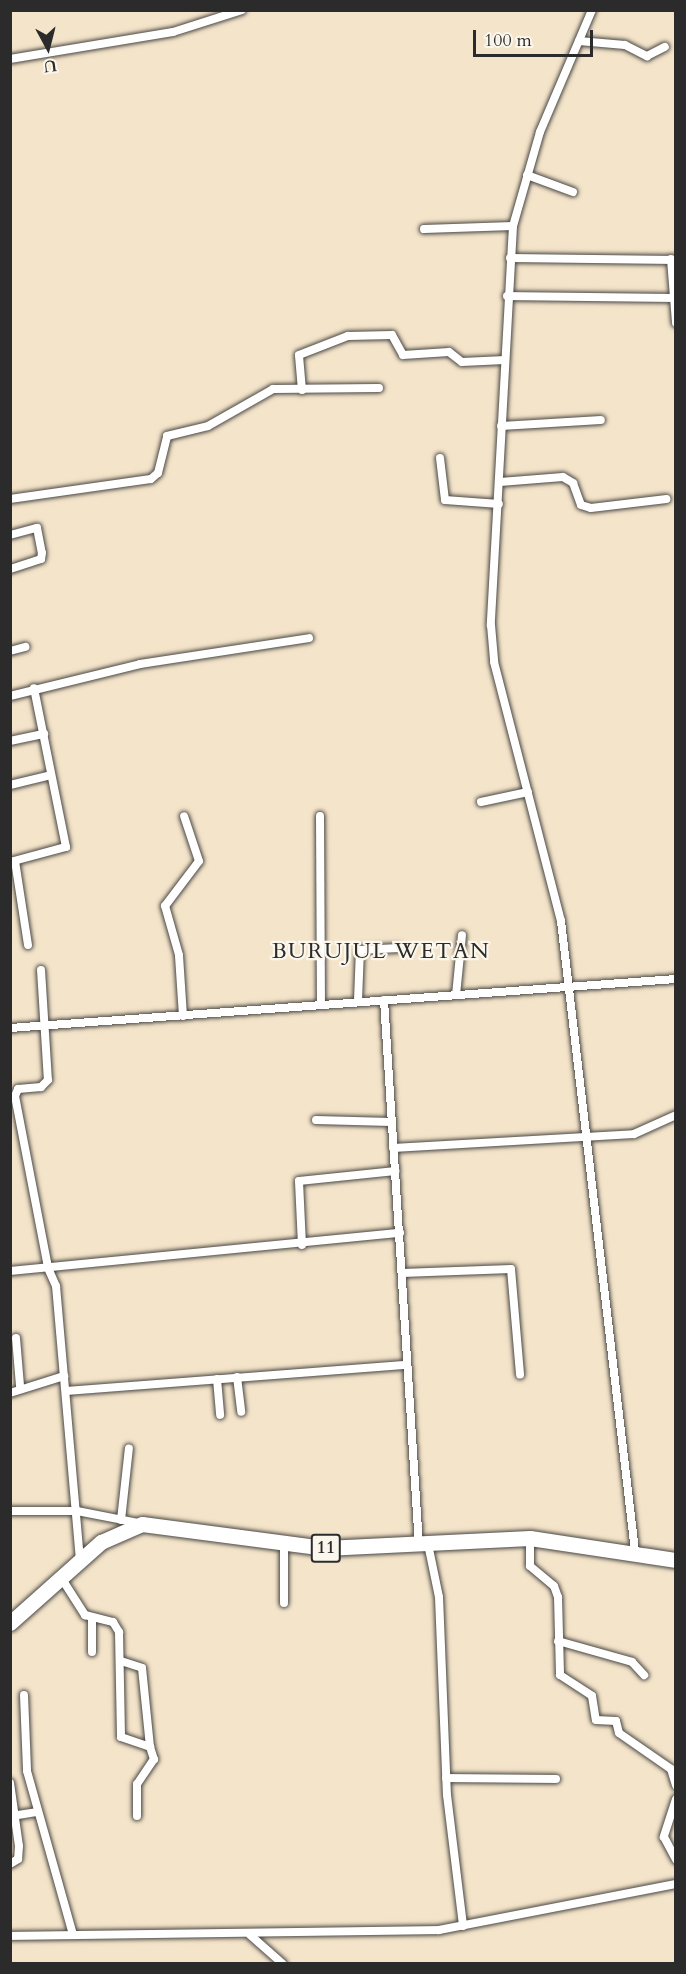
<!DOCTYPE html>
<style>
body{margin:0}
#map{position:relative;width:686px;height:1974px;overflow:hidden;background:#f4e4ca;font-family:Cardo,serif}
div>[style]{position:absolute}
.roads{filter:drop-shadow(0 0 2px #494743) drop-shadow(0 0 2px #494743)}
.street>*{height:8px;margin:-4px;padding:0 4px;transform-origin:4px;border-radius:4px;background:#fff}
.highway>*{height:15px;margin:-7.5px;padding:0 7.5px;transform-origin:7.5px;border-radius:7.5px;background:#fff}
span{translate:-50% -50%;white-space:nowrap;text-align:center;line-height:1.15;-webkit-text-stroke:4.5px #fbf7ec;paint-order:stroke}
.shield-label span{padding:2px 4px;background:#fbf7ec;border:2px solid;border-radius:4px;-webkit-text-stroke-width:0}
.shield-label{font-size:18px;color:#2b2b2b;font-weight:700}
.quarter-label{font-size:22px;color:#2b2b2b;letter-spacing:1.5px}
.frame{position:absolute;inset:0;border:12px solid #2b2b2b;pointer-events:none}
.north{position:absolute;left:18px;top:18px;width:60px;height:60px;-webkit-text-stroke:4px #fbf7ec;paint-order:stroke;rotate:173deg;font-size:16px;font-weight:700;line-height:24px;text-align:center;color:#2b2b2b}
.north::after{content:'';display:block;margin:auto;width:21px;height:27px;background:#2b2b2b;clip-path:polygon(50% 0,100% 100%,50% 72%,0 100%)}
.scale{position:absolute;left:473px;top:30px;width:120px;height:27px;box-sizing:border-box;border:3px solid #2b2b2b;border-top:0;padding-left:8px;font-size:18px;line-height:21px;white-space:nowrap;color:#2b2b2b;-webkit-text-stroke:4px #fbf7ec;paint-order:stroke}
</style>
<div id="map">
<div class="roads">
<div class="street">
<div style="left:592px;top:10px;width:133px;rotate:113.1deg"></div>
<div style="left:540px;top:132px;width:98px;rotate:106deg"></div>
<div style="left:513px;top:226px;width:400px;rotate:93.2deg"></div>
<div style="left:491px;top:625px;width:37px;rotate:85deg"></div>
<div style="left:494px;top:662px;width:268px;rotate:75.5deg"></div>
<div style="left:561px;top:921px;width:634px;rotate:83.3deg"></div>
<div style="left:579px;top:41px;width:46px;rotate:5deg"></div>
<div style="left:625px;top:45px;width:25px;rotate:27deg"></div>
<div style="left:647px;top:56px;width:20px;rotate:-27deg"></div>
<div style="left:10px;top:59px;width:165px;rotate:-9.4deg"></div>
<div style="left:173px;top:32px;width:72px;rotate:-17.7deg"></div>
<div style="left:527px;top:175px;width:49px;rotate:20.3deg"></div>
<div style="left:424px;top:229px;width:89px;rotate:-1.9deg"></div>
<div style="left:510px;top:258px;width:166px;rotate:0.7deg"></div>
<div style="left:671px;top:259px;width:64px;rotate:85.5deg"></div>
<div style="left:507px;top:296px;width:163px;rotate:0.7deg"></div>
<div style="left:302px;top:390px;width:35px;rotate:-95deg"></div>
<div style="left:299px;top:355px;width:53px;rotate:-21.2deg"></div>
<div style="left:348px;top:336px;width:44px;rotate:-1.3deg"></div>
<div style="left:392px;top:335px;width:23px;rotate:61deg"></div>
<div style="left:403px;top:355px;width:46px;rotate:-3.7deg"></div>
<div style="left:449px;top:352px;width:16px;rotate:38deg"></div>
<div style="left:462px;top:362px;width:43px;rotate:-2.7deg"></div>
<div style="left:501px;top:426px;width:100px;rotate:-3.4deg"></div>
<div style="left:440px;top:458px;width:42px;rotate:83.2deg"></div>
<div style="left:445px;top:500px;width:54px;rotate:4.2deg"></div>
<div style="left:500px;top:482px;width:63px;rotate:-4.5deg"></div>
<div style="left:563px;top:477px;width:12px;rotate:31deg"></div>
<div style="left:573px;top:483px;width:23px;rotate:70deg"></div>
<div style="left:581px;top:505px;width:10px;rotate:17deg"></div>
<div style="left:591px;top:508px;width:76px;rotate:-6.8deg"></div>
<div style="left:10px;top:499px;width:142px;rotate:-8.1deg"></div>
<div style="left:151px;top:479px;width:9px;rotate:-41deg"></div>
<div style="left:158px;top:473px;width:38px;rotate:-76deg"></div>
<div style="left:167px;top:436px;width:42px;rotate:-13.7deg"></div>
<div style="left:208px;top:426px;width:75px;rotate:-29.6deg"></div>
<div style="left:273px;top:389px;width:106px;rotate:-0.5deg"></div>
<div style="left:10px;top:535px;width:28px;rotate:-15deg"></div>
<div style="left:37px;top:528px;width:25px;rotate:79deg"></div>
<div style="left:42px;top:553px;width:6px;rotate:99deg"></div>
<div style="left:41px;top:559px;width:33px;rotate:162deg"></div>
<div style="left:10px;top:651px;width:16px;rotate:-15deg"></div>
<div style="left:10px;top:696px;width:134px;rotate:-13.8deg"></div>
<div style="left:140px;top:664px;width:171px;rotate:-8.7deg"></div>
<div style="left:10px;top:741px;width:35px;rotate:-12deg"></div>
<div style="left:10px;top:785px;width:42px;rotate:-13.7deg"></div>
<div style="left:481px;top:802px;width:48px;rotate:-12deg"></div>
<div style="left:320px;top:816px;width:189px;rotate:89.7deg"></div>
<div style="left:15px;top:861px;width:85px;rotate:81.2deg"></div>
<div style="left:10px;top:862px;width:58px;rotate:-15deg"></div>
<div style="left:66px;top:847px;width:162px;rotate:-101.4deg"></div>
<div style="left:41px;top:970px;width:110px;rotate:86.4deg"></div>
<div style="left:48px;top:1080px;width:10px;rotate:135deg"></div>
<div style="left:41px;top:1087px;width:23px;rotate:175deg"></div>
<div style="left:18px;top:1089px;width:8px;rotate:113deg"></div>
<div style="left:15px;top:1096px;width:175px;rotate:79.1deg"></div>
<div style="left:48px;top:1268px;width:20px;rotate:66deg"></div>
<div style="left:56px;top:1286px;width:276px;rotate:85deg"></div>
<div style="left:456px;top:995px;width:60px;rotate:-84.3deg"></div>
<div style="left:384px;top:1000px;width:546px;rotate:86.33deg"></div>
<div style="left:358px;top:1001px;width:51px;rotate:-87.8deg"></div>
<div style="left:360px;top:950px;width:39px;rotate:-3deg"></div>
<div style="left:183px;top:1016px;width:61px;rotate:-93.8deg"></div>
<div style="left:179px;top:955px;width:51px;rotate:-105.9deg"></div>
<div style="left:165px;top:906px;width:56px;rotate:-52.9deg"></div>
<div style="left:199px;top:861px;width:47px;rotate:-108.4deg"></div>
<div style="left:10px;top:1028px;width:668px;rotate:-4.21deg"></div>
<div style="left:316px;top:1120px;width:75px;rotate:1.5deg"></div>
<div style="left:393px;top:1148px;width:241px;rotate:-3.3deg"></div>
<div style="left:634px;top:1134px;width:46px;rotate:-24.3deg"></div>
<div style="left:302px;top:1245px;width:64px;rotate:-92.7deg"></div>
<div style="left:299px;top:1181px;width:97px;rotate:-5.9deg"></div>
<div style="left:10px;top:1271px;width:392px;rotate:-5.6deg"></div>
<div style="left:402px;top:1273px;width:109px;rotate:-2.1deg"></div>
<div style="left:511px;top:1269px;width:106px;rotate:85.1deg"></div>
<div style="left:16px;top:1338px;width:48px;rotate:85.2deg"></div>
<div style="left:237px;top:1377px;width:35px;rotate:83deg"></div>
<div style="left:217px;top:1379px;width:36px;rotate:85deg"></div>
<div style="left:66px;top:1391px;width:342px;rotate:-4.4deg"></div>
<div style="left:10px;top:1393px;width:57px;rotate:-17.5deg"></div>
<div style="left:10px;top:1511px;width:67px"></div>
<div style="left:77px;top:1511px;width:62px;rotate:11.1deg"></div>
<div style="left:121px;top:1520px;width:72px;rotate:-83.7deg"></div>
<div style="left:530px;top:1538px;width:28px;rotate:90deg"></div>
<div style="left:530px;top:1566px;width:31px;rotate:40deg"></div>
<div style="left:554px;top:1586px;width:12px;rotate:70deg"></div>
<div style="left:558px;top:1597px;width:78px;rotate:88.5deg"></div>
<div style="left:560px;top:1675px;width:38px;rotate:33deg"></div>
<div style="left:592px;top:1696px;width:24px;rotate:81deg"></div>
<div style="left:596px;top:1720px;width:20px;rotate:3deg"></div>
<div style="left:616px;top:1721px;width:12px;rotate:76deg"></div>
<div style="left:619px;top:1733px;width:63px;rotate:34.7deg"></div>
<div style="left:671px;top:1769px;width:17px;rotate:73deg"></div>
<div style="left:284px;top:1543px;width:60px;rotate:90deg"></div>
<div style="left:428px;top:1544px;width:54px;rotate:78.3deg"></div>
<div style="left:439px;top:1597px;width:198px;rotate:87.7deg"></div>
<div style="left:447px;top:1795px;width:132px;rotate:83deg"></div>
<div style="left:62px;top:1579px;width:43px;rotate:57.4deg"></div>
<div style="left:85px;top:1615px;width:29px;rotate:14deg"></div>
<div style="left:113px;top:1622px;width:12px;rotate:59deg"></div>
<div style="left:119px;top:1632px;width:105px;rotate:88.9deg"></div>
<div style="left:121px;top:1737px;width:31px;rotate:19deg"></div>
<div style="left:150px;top:1747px;width:13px;rotate:72deg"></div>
<div style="left:154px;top:1759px;width:30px;rotate:124deg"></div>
<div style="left:137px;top:1784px;width:32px;rotate:90deg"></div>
<div style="left:558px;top:1641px;width:77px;rotate:15.8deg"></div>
<div style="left:632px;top:1662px;width:18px;rotate:47deg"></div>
<div style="left:92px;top:1652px;width:34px;rotate:-90deg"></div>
<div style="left:121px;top:1661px;width:22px;rotate:18deg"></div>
<div style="left:142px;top:1668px;width:79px;rotate:84.2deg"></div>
<div style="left:24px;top:1695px;width:76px;rotate:87.7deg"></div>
<div style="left:27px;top:1771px;width:170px;rotate:74.3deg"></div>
<div style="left:446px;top:1778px;width:110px;rotate:0.5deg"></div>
<div style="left:10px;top:1783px;width:64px;rotate:81.9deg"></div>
<div style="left:19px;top:1846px;width:13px;rotate:94deg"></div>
<div style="left:18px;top:1859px;width:9px;rotate:148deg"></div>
<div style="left:676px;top:1799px;width:40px;rotate:108deg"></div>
<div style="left:664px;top:1837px;width:26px;rotate:62deg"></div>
<div style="left:18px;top:1815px;width:20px;rotate:-9deg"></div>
<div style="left:250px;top:1935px;width:44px;rotate:41.3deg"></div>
<div style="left:10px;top:1936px;width:429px;rotate:-0.8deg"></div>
<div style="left:439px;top:1930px;width:241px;rotate:-11deg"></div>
</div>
<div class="highway">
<div style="left:10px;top:1623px;width:122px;rotate:-41.7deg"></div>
<div style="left:101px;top:1542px;width:45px;rotate:-23.7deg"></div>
<div style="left:142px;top:1524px;width:185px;rotate:7.5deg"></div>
<div style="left:325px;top:1548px;width:205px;rotate:-2.8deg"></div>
<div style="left:530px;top:1538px;width:148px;rotate:8.6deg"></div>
</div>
</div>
<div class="shield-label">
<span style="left:326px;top:1548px">11</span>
</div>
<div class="quarter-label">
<span style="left:381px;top:952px">BURUJUL WETAN</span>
</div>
<div class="frame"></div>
<div class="north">U</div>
<div class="scale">100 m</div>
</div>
